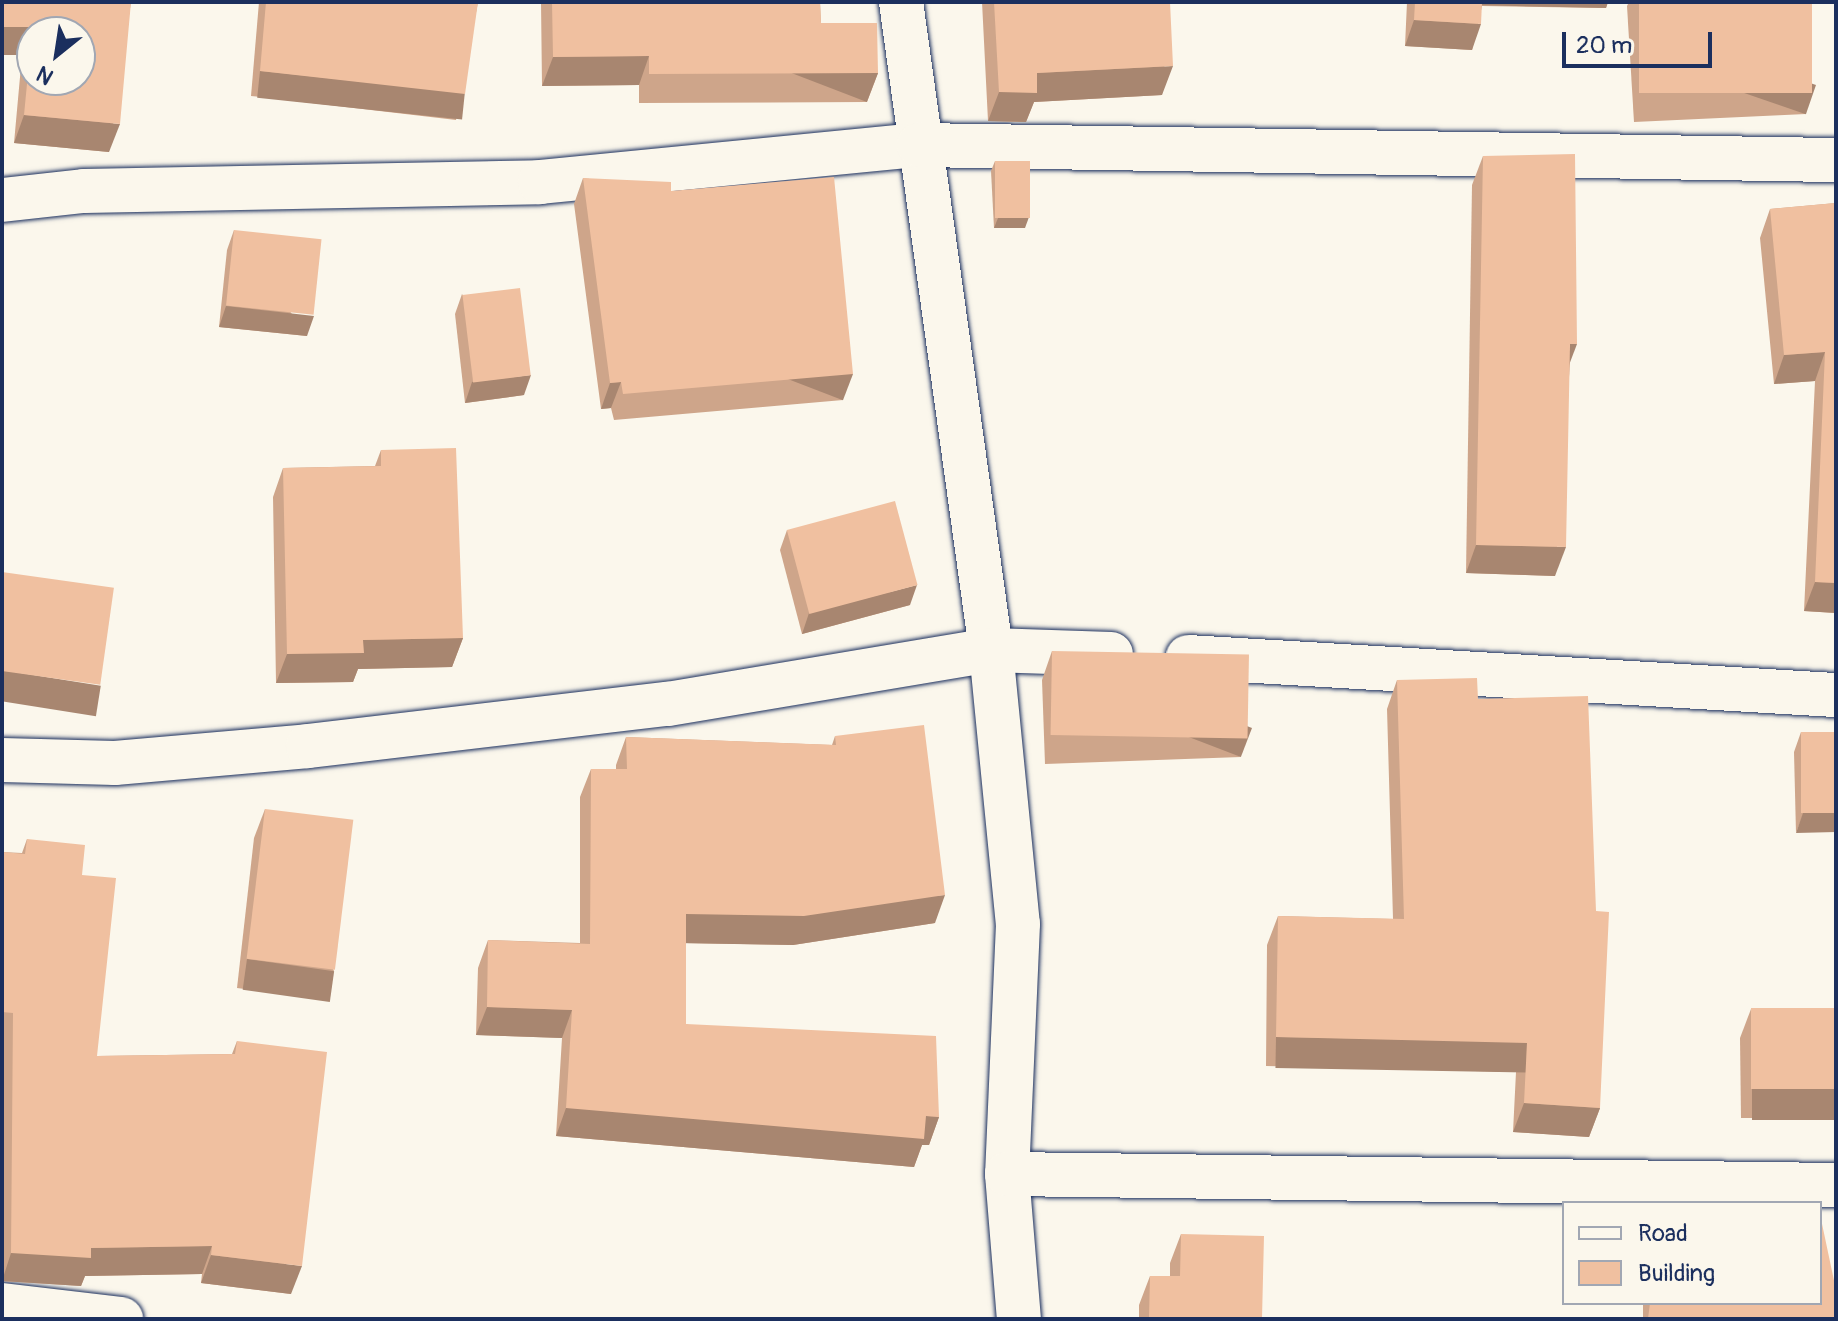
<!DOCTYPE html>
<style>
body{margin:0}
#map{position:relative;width:1838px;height:1321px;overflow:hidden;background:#fbf7ec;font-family:Pangolin,sans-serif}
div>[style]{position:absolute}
.roads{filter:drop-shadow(0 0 2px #1b2f5e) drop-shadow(0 0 2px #1b2f5e)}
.minor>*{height:44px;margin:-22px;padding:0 22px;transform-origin:22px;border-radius:22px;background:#fbf7ec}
.wall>*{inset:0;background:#cea58a;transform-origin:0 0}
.shaded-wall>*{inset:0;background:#a88670;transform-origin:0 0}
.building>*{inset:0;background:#f0c0a0;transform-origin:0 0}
span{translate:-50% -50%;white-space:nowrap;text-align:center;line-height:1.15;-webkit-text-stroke:6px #fbf7ec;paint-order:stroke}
.frame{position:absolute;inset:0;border:4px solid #1b2f5e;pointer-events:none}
.legend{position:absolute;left:1562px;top:1201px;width:260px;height:104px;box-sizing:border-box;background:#fbf7ec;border:2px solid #a1a7b3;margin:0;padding:10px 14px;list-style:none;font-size:24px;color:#1b2f5e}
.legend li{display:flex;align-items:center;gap:16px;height:40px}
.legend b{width:40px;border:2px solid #a1a7b3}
.north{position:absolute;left:16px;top:16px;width:80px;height:80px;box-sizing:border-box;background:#fbf7ec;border:2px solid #a1a7b3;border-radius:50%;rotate:210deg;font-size:22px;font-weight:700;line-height:32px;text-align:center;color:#1b2f5e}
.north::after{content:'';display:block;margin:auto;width:28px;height:36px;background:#1b2f5e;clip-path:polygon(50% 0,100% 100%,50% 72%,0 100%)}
.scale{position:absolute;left:1562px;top:32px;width:150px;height:36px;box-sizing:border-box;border:4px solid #1b2f5e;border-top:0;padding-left:10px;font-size:24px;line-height:28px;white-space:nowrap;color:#1b2f5e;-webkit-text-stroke:6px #fbf7ec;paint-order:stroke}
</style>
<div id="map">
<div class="roads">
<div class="minor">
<div style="left:901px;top:2px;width:654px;rotate:82.09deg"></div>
<div style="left:991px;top:650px;width:275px;rotate:84.4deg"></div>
<div style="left:1018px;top:924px;width:250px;rotate:92.5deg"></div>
<div style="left:1007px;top:1174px;width:145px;rotate:85.3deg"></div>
<div style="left:2px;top:200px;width:82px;rotate:-6.3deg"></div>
<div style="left:84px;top:191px;width:456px;rotate:-1.1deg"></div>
<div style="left:540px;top:182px;width:381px;rotate:-5.6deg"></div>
<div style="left:919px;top:145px;width:917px;rotate:0.94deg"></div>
<div style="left:1188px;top:657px;width:649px;rotate:3.36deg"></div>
<div style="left:2px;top:760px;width:113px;rotate:1.5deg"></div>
<div style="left:115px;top:763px;width:194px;rotate:-5deg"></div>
<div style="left:308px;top:746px;width:362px;rotate:-6.7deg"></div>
<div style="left:668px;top:704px;width:327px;rotate:-9.5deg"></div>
<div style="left:991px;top:650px;width:120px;rotate:1.9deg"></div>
<div style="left:1007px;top:1174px;width:829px;rotate:0.76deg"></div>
<div style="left:2px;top:1305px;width:120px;rotate:6.7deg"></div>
</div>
</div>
<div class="wall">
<div style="clip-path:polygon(2px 2px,131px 2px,109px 152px,14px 143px,22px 55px)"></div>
<div style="clip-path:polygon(259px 2px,478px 2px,456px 120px,251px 96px)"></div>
<div style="clip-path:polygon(541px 2px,820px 2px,821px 23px,878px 73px,867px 102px,639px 103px,639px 85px,542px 86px)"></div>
<div style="clip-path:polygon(982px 2px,1170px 2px,1162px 95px,1034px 102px,1026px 122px,988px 121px)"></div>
<div style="clip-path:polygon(1407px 2px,1608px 2px,1606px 8px,1482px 6px,1472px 50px,1405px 46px)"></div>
<div style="clip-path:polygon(1629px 2px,1812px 2px,1806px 114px,1634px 122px,1627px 6px)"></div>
<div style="clip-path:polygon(1483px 156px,1570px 363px,1555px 576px,1466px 573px,1472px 185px)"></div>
<div style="clip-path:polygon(995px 161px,1025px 228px,994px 228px,991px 171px)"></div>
<div style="clip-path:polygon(583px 178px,671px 191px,843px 400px,614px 420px,611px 408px,601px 409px,574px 204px)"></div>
<div style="clip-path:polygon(1836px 203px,1836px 613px,1804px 611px,1815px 381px,1774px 384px,1760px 238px,1770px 209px)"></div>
<div style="clip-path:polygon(234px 230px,307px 336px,219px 327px,227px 250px)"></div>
<div style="clip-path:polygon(462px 294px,524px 395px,465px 403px,455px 314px)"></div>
<div style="clip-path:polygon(381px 450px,463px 638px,452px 667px,358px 669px,353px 682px,276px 683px,273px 497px,283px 468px,375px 466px)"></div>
<div style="clip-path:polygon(787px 530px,910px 605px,802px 634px,780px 550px)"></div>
<div style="clip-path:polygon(1052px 651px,1241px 757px,1045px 764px,1042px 680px)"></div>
<div style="clip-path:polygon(1397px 680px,1478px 699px,1600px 1108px,1589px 1137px,1513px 1132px,1516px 1072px,1266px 1066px,1267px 945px,1278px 916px,1393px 919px,1387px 709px)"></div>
<div style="clip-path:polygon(1801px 732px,1836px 732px,1796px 833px,1794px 752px)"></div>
<div style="clip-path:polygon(835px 736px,935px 923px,793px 945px,686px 943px,686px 1024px,939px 1117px,929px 1145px,922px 1145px,914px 1167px,556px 1136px,562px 1038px,476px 1035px,478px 968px,488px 940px,580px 943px,580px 797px,591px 769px,616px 769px,616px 765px,626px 737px,832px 745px)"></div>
<div style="clip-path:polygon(265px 809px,334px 971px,324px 1000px,237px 988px,254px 838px)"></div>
<div style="clip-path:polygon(27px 839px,82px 875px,97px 1056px,232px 1054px,237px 1041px,291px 1294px,201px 1283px,202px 1274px,85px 1276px,81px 1286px,2px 1281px,2px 852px,22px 853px)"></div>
<div style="clip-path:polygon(1836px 1008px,1836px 1118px,1741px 1118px,1740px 1038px,1751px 1009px)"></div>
<div style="clip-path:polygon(1181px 1234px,1262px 1319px,1139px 1319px,1139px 1305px,1150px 1276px,1170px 1276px,1170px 1263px)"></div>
<div style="left:1643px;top:1303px;width:177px;height:16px"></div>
</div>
<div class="shaded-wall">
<div style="clip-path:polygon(1475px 2px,1608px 2px,1606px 8px,1474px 5px)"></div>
<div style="clip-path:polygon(1414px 20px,1481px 24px,1472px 50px,1405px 46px)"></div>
<div style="clip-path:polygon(2px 27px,33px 27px,22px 55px,2px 55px)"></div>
<div style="clip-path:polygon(649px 56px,639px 85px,542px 86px,553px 57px)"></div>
<div style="clip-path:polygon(1173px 66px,1162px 95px,1034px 102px,1026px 122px,988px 121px,999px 92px,1037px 73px)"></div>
<div style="left:260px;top:71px;width:206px;height:27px;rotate:6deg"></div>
<div style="left:878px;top:73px;width:31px;height:229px;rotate:111deg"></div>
<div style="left:1816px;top:85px;width:31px;height:172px;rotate:109deg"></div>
<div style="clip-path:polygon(24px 115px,120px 124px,109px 152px,14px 143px)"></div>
<div style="clip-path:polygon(1029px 217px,1025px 228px,994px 228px,998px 218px)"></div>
<div style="clip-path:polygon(226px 306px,314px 316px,307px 336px,219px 327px)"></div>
<div style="clip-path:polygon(1570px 344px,1577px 344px,1566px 373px)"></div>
<div style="clip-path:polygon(1825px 352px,1815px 381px,1774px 384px,1784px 355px)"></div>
<div style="left:853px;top:374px;width:28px;height:231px;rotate:111deg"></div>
<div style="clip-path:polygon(531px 375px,524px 395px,465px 403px,472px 382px)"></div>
<div style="clip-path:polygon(621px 382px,611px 408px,601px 409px,610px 383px)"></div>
<div style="clip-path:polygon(1476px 545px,1566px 547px,1555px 576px,1466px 573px)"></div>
<div style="clip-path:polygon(1815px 582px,1836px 583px,1836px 613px,1804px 611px)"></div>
<div style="clip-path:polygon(917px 585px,910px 605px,802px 634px,809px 613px)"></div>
<div style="clip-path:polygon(463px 638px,452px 667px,358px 669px,353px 682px,276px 683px,287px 654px,363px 640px)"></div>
<div style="left:2px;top:670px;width:100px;height:31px;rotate:9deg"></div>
<div style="left:1252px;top:728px;width:31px;height:196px;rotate:111deg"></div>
<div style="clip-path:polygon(1836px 812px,1836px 832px,1796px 833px,1803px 813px)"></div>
<div style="clip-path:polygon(945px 895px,935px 923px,793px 945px,675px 943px,686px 914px)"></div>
<div style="left:247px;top:959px;width:88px;height:31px;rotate:8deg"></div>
<div style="clip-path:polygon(487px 1007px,572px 1010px,562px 1038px,476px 1035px)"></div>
<div style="left:1276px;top:1037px;width:251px;height:31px;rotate:1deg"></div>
<div style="left:1752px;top:1089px;width:84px;height:31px"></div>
<div style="clip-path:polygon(1524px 1103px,1600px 1108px,1589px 1137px,1513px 1132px)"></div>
<div style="clip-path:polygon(566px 1108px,926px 1116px,939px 1117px,929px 1145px,922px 1145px,914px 1167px,556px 1136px)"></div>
<div style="clip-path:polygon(212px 1246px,202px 1274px,85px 1276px,81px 1286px,2px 1281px,11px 1253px,91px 1248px)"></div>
<div style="clip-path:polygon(211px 1255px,302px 1266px,291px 1294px,201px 1283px)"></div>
</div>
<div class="building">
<div style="clip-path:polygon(2px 2px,131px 2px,120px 124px,24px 115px,32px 32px,32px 80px,80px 80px,80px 32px,32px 32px,33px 27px,2px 27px)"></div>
<div style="clip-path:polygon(266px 2px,478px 2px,465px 94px,260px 71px)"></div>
<div style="clip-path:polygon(552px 2px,820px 2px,821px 23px,877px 23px,878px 73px,649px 74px,649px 56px,553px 57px)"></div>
<div style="clip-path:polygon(994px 2px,1170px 2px,1173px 66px,1037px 73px,1037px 93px,999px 92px)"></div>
<div style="clip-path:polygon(1415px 2px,1482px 2px,1481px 24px,1414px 20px)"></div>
<div style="left:1639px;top:2px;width:173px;height:91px"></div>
<div style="clip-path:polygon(1575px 154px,1577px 344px,1570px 344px,1566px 547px,1476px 545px,1483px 156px)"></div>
<div style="left:995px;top:161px;width:35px;height:57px"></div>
<div style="clip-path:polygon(834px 177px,853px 374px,623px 394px,621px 382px,610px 383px,583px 178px,671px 182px,671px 191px)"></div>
<div style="clip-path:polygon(1836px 203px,1836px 583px,1815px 582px,1825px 352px,1784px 355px,1770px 209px)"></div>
<div style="left:234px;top:230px;width:88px;height:76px;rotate:6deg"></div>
<div style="left:520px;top:288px;width:88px;height:58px;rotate:83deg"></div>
<div style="clip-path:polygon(456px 448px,463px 638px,363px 640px,364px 653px,287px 654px,283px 468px,381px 466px,381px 450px)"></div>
<div style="left:895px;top:501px;width:87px;height:112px;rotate:75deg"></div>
<div style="left:2px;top:572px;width:113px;height:98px;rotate:8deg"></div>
<div style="left:1052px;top:651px;width:197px;height:84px;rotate:1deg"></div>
<div style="clip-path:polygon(1477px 678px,1478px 699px,1588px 696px,1596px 911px,1609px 912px,1600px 1108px,1524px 1103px,1527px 1043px,1276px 1037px,1278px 916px,1404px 919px,1397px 680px)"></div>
<div style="clip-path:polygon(924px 725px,945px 895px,804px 916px,686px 914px,686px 1024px,936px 1036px,939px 1117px,926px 1116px,924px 1139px,566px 1108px,572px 1010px,487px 1007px,488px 940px,590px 944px,591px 769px,627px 769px,626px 737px,836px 745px,835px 736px)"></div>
<div style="left:1801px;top:732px;width:35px;height:81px"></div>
<div style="left:265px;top:809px;width:89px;height:151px;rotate:7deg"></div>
<div style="clip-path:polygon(27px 839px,85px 845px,82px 875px,116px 878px,97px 1056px,235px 1054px,237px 1041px,327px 1052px,302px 1266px,211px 1255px,212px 1246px,91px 1248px,91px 1258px,11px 1253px,13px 1013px,2px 1012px,2px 852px,25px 854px)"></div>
<div style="left:1836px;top:1008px;width:81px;height:85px;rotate:90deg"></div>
<div style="clip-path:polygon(1820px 1219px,1821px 1219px,1836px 1290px,1836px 1319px,1648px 1319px,1650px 1303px,1820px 1303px)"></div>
<div style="clip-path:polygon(1181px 1234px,1264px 1236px,1262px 1319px,1149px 1319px,1150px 1276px,1180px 1276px)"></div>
</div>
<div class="frame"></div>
<ul class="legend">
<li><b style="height:10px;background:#fbf7ec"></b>Road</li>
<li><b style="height:22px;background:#f0c0a0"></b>Building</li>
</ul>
<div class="north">N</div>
<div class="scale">20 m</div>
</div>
